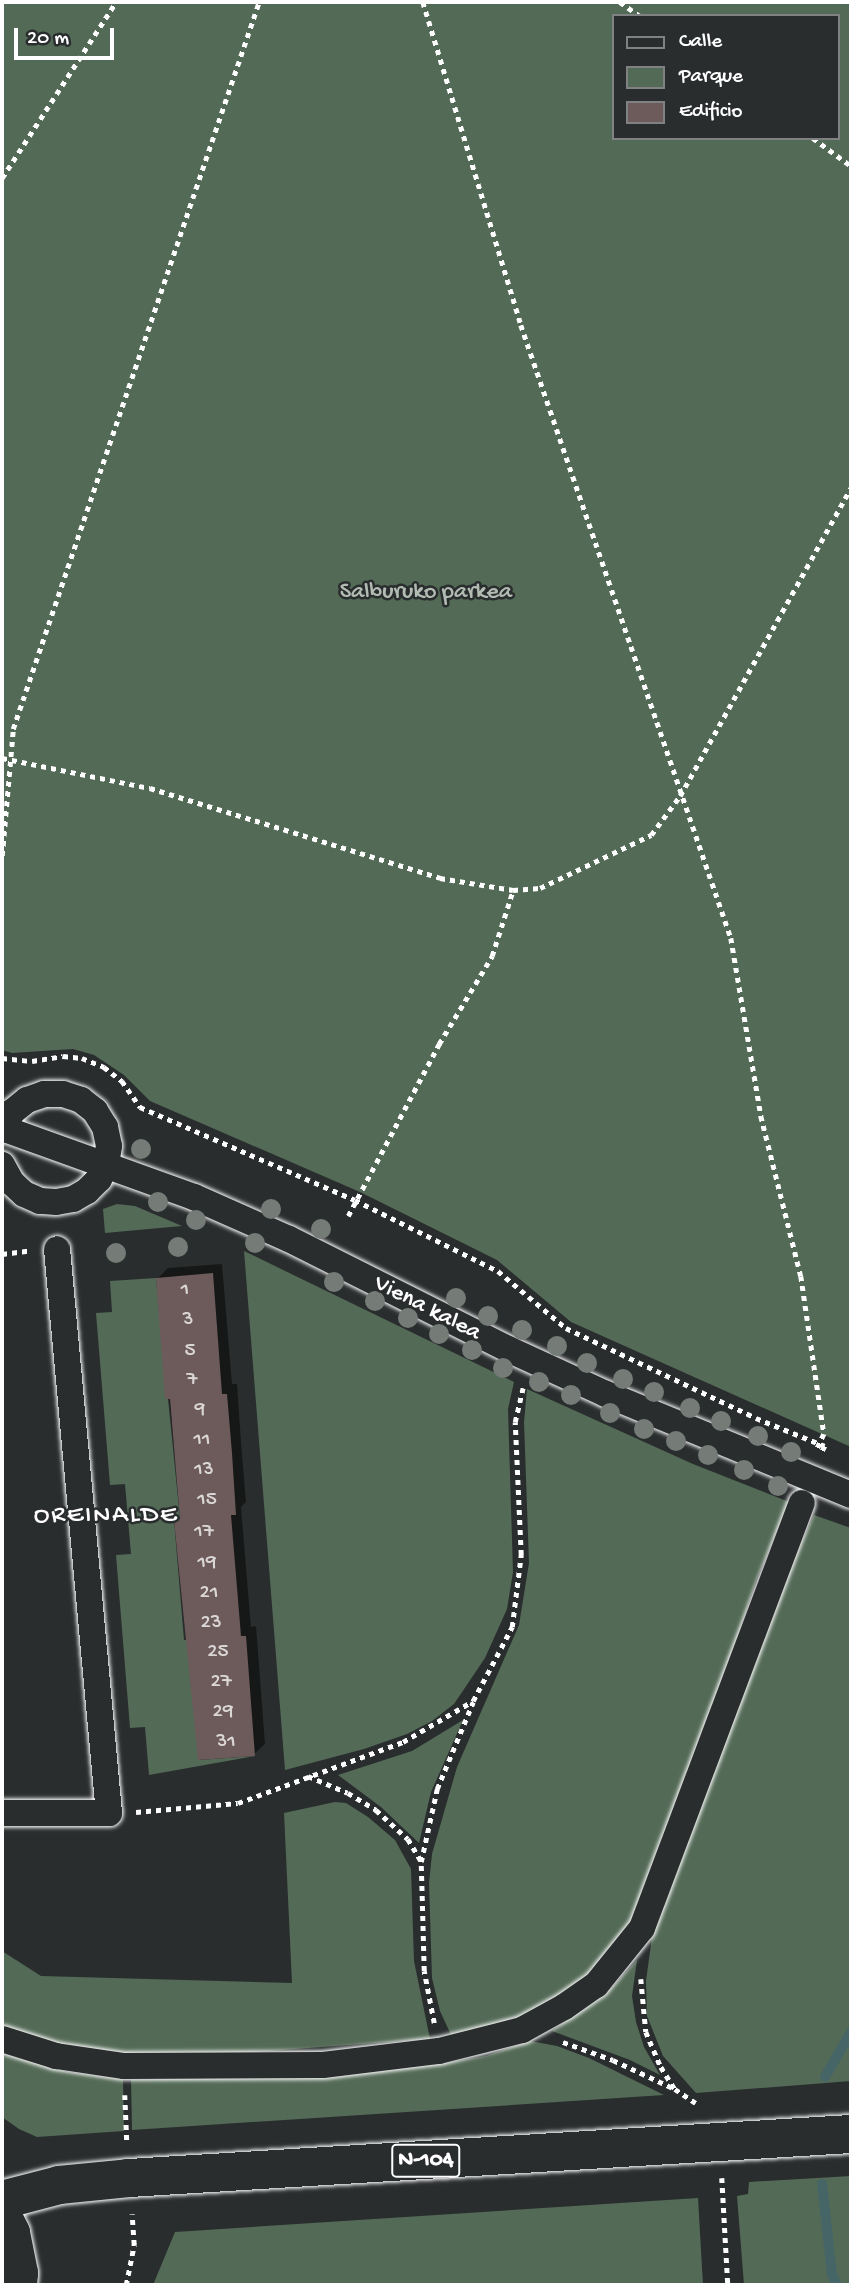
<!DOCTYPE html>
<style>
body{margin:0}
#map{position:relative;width:853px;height:2287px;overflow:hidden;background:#2a2d2e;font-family:"Gochi Hand",sans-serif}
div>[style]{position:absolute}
.green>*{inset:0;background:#536a56}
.shadow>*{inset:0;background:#0007}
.stream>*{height:10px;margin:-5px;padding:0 5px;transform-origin:5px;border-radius:5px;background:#466567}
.building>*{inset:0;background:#6d5a5a}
.path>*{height:4.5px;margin-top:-2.25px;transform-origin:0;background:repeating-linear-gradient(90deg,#fff 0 5px,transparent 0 10px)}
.roads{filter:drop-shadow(0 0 2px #fff) drop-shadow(0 0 2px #fff)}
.street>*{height:26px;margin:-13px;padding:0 13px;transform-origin:13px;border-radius:13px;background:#2a2d2e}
.primary>*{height:38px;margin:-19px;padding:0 19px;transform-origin:19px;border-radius:19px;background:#2a2d2e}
.trees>*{width:20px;height:20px;margin:-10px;border-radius:50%;background:#757c77}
span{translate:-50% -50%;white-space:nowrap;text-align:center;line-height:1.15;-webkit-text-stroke:5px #2a2d2e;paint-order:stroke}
.number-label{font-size:21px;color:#dad6d6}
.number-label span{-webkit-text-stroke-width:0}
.shield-label span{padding:2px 5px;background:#2a2d2e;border:2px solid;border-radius:5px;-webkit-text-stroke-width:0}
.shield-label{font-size:23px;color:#fff;font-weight:700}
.park-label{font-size:24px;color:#b2bcb3}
.street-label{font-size:24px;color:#fff}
.neighbourhood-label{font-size:26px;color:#fff;letter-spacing:2px}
.frame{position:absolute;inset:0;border:4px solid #fff;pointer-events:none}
.legend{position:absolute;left:612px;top:14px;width:228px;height:126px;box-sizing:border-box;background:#2a2d2e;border:2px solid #7f8182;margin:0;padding:9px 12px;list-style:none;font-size:21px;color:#fff}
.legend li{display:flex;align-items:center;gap:14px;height:35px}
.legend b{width:35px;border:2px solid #7f8182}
.scale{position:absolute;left:14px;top:28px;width:100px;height:32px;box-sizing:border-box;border:4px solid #fff;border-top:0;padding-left:9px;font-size:21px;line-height:24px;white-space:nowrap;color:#fff;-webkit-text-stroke:5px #2a2d2e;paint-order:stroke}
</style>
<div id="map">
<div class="green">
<div style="clip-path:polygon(evenodd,2px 2px,851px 2px,851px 1447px,571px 1322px,497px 1260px,360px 1192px,150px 1101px,124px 1075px,94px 1055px,73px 1049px,12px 1053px,2px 1050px,2px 2px,613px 16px,837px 16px,837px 138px,613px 138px,613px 16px)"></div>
<div style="clip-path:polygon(117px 1204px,135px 1206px,182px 1226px,105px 1233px,103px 1209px)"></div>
<div style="clip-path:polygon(244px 1251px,514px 1382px,508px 1409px,513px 1572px,507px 1609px,485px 1658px,454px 1704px,432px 1721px,407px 1734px,364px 1749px,285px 1770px)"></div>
<div style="clip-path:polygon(156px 1278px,180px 1519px,174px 1520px,184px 1640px,189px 1640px,199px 1760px,255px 1756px,149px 1775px,145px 1727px,130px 1728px,116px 1555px,131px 1554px,125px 1484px,110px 1485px,96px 1313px,112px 1312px,110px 1281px)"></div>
<div style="clip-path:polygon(527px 1389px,693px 1464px,789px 1502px,756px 1581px,677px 1817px,628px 1930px,579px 1985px,516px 2020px,452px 2037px,440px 2011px,432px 1978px,429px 1883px,432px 1854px,457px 1767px,519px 1625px,529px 1563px,524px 1422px)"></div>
<div style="clip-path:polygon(814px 1515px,851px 1528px,851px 2081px,696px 2093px,663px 2056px,647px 2016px,646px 1981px,653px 1930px,778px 1595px)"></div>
<div style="clip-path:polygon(463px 1720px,431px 1792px,419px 1843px,381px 1807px,338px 1775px,412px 1751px)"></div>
<div style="clip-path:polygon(335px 1802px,346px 1803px,368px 1817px,395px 1840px,411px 1869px,414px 1961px,430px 2039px,226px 2054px,116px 2053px,40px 2040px,2px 2026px,2px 1951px,41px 1976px,292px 1983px,284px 1813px)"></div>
<div style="clip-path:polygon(637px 1960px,632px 1996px,636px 2022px,644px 2047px,660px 2075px,630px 2060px,552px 2031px,605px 1995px)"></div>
<div style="clip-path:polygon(530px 2041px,557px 2046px,589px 2058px,664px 2095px,132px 2130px,131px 2080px,288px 2076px,440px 2064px,486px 2056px)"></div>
<div style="clip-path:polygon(2px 2053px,67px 2072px,123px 2079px,124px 2131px,37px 2137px,19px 2129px,2px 2117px)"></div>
<div style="clip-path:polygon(851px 2176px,851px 2285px,744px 2285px,737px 2196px,748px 2194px,749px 2182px)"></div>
<div style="clip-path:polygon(698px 2198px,703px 2285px,153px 2285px,175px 2232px)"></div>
</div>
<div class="shadow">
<div style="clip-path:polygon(222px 1264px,232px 1384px,237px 1384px,241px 1442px,246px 1502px,241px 1507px,251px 1627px,256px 1626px,265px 1744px,254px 1754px,176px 1520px,181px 1515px,157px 1279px,168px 1268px)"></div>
</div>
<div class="stream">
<div style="left:825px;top:2077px;width:52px;rotate:-60deg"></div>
<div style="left:822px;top:2184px;width:91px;rotate:83.7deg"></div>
<div style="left:832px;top:2274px;width:12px;rotate:66deg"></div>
</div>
<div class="building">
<div style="clip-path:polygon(213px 1273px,222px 1394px,227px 1394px,232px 1453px,236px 1515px,231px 1515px,241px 1636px,246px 1636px,255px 1756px,198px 1760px,174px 1520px,180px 1519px,170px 1399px,165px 1399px,156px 1278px)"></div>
</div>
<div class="path">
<div style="left:423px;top:2px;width:338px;rotate:73.1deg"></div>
<div style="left:521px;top:325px;width:648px;rotate:71.09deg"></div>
<div style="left:731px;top:938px;width:181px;rotate:80.4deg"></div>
<div style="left:761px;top:1116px;width:165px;rotate:76deg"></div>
<div style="left:801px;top:1276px;width:160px;rotate:81.7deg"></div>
<div style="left:824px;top:1434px;width:19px;rotate:115deg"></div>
<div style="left:620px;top:2px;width:24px;rotate:35deg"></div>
<div style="left:813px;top:138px;width:47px;rotate:36.4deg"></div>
<div style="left:2px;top:178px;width:210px;rotate:-57.1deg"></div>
<div style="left:2px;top:758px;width:151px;rotate:11.5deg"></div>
<div style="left:150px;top:788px;width:304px;rotate:17.2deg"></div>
<div style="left:440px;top:878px;width:74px;rotate:9.3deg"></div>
<div style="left:2px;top:856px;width:127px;rotate:-85deg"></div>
<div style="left:13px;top:729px;width:767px;rotate:-71.31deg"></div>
<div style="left:2px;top:1058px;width:30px;rotate:6deg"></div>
<div style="left:32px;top:1061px;width:31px;rotate:-9deg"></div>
<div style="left:63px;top:1056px;width:19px;rotate:6deg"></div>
<div style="left:82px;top:1058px;width:24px;rotate:22deg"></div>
<div style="left:104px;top:1067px;width:23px;rotate:38deg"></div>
<div style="left:122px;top:1081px;width:32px;rotate:55deg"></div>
<div style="left:140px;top:1107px;width:234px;rotate:23.4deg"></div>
<div style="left:355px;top:1200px;width:160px;rotate:26.4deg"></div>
<div style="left:498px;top:1271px;width:89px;rotate:40deg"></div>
<div style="left:566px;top:1328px;width:210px;rotate:25.3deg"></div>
<div style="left:756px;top:1418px;width:74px;rotate:22.1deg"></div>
<div style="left:825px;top:1446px;width:7px;rotate:117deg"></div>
<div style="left:348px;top:1216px;width:195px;rotate:-62.1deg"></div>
<div style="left:439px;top:1044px;width:103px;rotate:-58.9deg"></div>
<div style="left:492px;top:956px;width:69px;rotate:-72.3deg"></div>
<div style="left:513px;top:890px;width:27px;rotate:-4deg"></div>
<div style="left:540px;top:888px;width:123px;rotate:-25.5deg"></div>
<div style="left:651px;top:835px;width:49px;rotate:-53.4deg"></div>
<div style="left:680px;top:796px;width:353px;rotate:-61deg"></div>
<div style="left:2px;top:1254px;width:26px;rotate:-7deg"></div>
<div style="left:308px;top:1776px;width:43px;rotate:23deg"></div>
<div style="left:348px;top:1793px;width:33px;rotate:31deg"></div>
<div style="left:376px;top:1810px;width:43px;rotate:42.2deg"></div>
<div style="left:408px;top:1839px;width:26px;rotate:59deg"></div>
<div style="left:136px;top:1812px;width:102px;rotate:-5deg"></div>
<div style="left:238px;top:1803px;width:176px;rotate:-20.3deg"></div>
<div style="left:403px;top:1742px;width:81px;rotate:-30.4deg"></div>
<div style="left:473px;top:1701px;width:84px;rotate:-62.2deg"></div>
<div style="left:512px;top:1627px;width:73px;rotate:-82.9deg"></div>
<div style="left:521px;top:1555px;width:133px;rotate:-92.6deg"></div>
<div style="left:515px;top:1422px;width:35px;rotate:-77deg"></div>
<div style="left:641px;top:1979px;width:53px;rotate:84.6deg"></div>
<div style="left:646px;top:2032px;width:38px;rotate:67deg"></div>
<div style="left:661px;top:2067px;width:26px;rotate:58deg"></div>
<div style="left:434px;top:2023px;width:53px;rotate:-100.9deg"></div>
<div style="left:424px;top:1971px;width:109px;rotate:-91.6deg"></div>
<div style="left:421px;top:1862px;width:75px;rotate:-77.6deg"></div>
<div style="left:437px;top:1789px;width:94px;rotate:-67.5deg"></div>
<div style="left:563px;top:2042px;width:53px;rotate:19.8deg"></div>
<div style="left:613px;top:2060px;width:68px;rotate:25.1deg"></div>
<div style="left:675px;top:2089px;width:25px;rotate:34deg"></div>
<div style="left:125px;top:2095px;width:47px;rotate:87.6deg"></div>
<div style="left:722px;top:2178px;width:107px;rotate:86.8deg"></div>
<div style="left:126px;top:2285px;width:41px;rotate:-78.7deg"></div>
<div style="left:134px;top:2245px;width:31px;rotate:-94deg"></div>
</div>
<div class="roads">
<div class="street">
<div style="left:2px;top:1128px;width:204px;rotate:19.8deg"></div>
<div style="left:194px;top:1197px;width:104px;rotate:23.9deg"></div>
<div style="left:289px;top:1239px;width:245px;rotate:26.7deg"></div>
<div style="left:508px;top:1349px;width:108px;rotate:24.7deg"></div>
<div style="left:606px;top:1394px;width:265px;rotate:22.4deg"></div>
<div style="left:2px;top:1130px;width:21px;rotate:-61deg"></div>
<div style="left:12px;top:1112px;width:19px;rotate:-39deg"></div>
<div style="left:27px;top:1100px;width:18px;rotate:-19deg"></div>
<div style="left:44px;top:1094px;width:19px"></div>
<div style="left:63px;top:1094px;width:19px;rotate:18deg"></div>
<div style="left:81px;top:1100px;width:18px;rotate:38deg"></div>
<div style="left:95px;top:1111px;width:19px;rotate:58deg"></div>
<div style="left:105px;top:1127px;width:19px;rotate:78deg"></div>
<div style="left:109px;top:1146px;width:18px;rotate:99deg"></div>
<div style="left:106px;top:1164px;width:17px;rotate:115deg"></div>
<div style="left:99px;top:1179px;width:17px;rotate:135deg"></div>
<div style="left:87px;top:1191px;width:16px;rotate:150deg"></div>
<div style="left:73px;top:1199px;width:17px;rotate:170deg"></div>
<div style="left:56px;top:1202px;width:16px;rotate:-176deg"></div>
<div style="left:40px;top:1201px;width:17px;rotate:-156deg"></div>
<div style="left:24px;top:1194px;width:16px;rotate:-137deg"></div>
<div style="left:12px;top:1183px;width:21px;rotate:-119deg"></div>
<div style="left:2px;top:1813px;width:107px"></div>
<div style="left:109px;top:1813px;width:566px;rotate:-95.27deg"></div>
<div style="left:2px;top:2039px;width:57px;rotate:17.5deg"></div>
<div style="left:56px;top:2056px;width:69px;rotate:8.4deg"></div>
<div style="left:124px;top:2066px;width:199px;rotate:-0.3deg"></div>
<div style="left:323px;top:2065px;width:117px;rotate:-6.9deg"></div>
<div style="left:439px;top:2051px;width:86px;rotate:-14.2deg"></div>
<div style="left:522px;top:2030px;width:48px;rotate:-28.7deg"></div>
<div style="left:564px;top:2007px;width:39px;rotate:-35deg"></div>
<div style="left:596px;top:1985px;width:73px;rotate:-51.1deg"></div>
<div style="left:642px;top:1928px;width:454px;rotate:-69.4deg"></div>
</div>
<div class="primary">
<div style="left:2px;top:2200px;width:59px;rotate:-14.7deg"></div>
<div style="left:59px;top:2185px;width:70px;rotate:-5.7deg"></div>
<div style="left:129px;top:2178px;width:723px;rotate:-3.49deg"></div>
<div style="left:2px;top:2215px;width:20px;rotate:63deg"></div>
<div style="left:11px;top:2233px;width:41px;rotate:78.7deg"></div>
<div style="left:19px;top:2273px;width:12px;rotate:95deg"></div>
</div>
</div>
<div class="trees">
<div style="left:141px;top:1149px"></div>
<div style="left:158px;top:1202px"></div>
<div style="left:271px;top:1209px"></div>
<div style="left:196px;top:1220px"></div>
<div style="left:321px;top:1229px"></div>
<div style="left:255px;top:1243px"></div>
<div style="left:178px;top:1247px"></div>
<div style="left:116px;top:1253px"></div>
<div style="left:334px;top:1282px"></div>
<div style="left:456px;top:1298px"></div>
<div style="left:375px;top:1301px"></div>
<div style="left:488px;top:1316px"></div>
<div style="left:408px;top:1318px"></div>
<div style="left:522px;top:1330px"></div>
<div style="left:439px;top:1334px"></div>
<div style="left:557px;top:1346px"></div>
<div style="left:472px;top:1350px"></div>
<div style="left:587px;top:1363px"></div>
<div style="left:503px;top:1368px"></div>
<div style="left:623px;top:1379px"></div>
<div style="left:539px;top:1382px"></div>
<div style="left:654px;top:1392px"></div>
<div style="left:571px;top:1395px"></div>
<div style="left:690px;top:1408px"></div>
<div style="left:610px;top:1413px"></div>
<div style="left:721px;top:1421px"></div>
<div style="left:644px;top:1429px"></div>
<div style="left:758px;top:1436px"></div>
<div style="left:676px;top:1441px"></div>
<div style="left:791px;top:1452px"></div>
<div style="left:708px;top:1455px"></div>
<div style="left:744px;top:1470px"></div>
<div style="left:778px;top:1486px"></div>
</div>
<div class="number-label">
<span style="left:185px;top:1291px">1</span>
<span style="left:188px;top:1321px">3</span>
<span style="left:190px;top:1352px">5</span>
<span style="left:192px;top:1381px">7</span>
<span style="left:200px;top:1411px">9</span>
<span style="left:202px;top:1441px">11</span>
<span style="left:204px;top:1471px">13</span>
<span style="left:207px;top:1501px">15</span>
<span style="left:204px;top:1533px">17</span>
<span style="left:207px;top:1564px">19</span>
<span style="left:209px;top:1594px">21</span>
<span style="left:211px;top:1624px">23</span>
<span style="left:218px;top:1653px">25</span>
<span style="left:221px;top:1683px">27</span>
<span style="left:223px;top:1713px">29</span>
<span style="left:226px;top:1743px">31</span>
</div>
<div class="shield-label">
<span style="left:426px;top:2161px">N-104</span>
</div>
<div class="park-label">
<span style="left:426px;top:593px">Salburuko parkea</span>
</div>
<div class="street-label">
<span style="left:427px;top:1309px;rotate:27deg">Viena kalea</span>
</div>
<div class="neighbourhood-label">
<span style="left:106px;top:1517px">OREINALDE</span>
</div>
<div class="frame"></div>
<ul class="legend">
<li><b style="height:9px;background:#2a2d2e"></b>Calle</li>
<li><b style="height:19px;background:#536a56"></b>Parque</li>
<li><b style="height:19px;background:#6d5a5a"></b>Edificio</li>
</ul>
<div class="scale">20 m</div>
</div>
